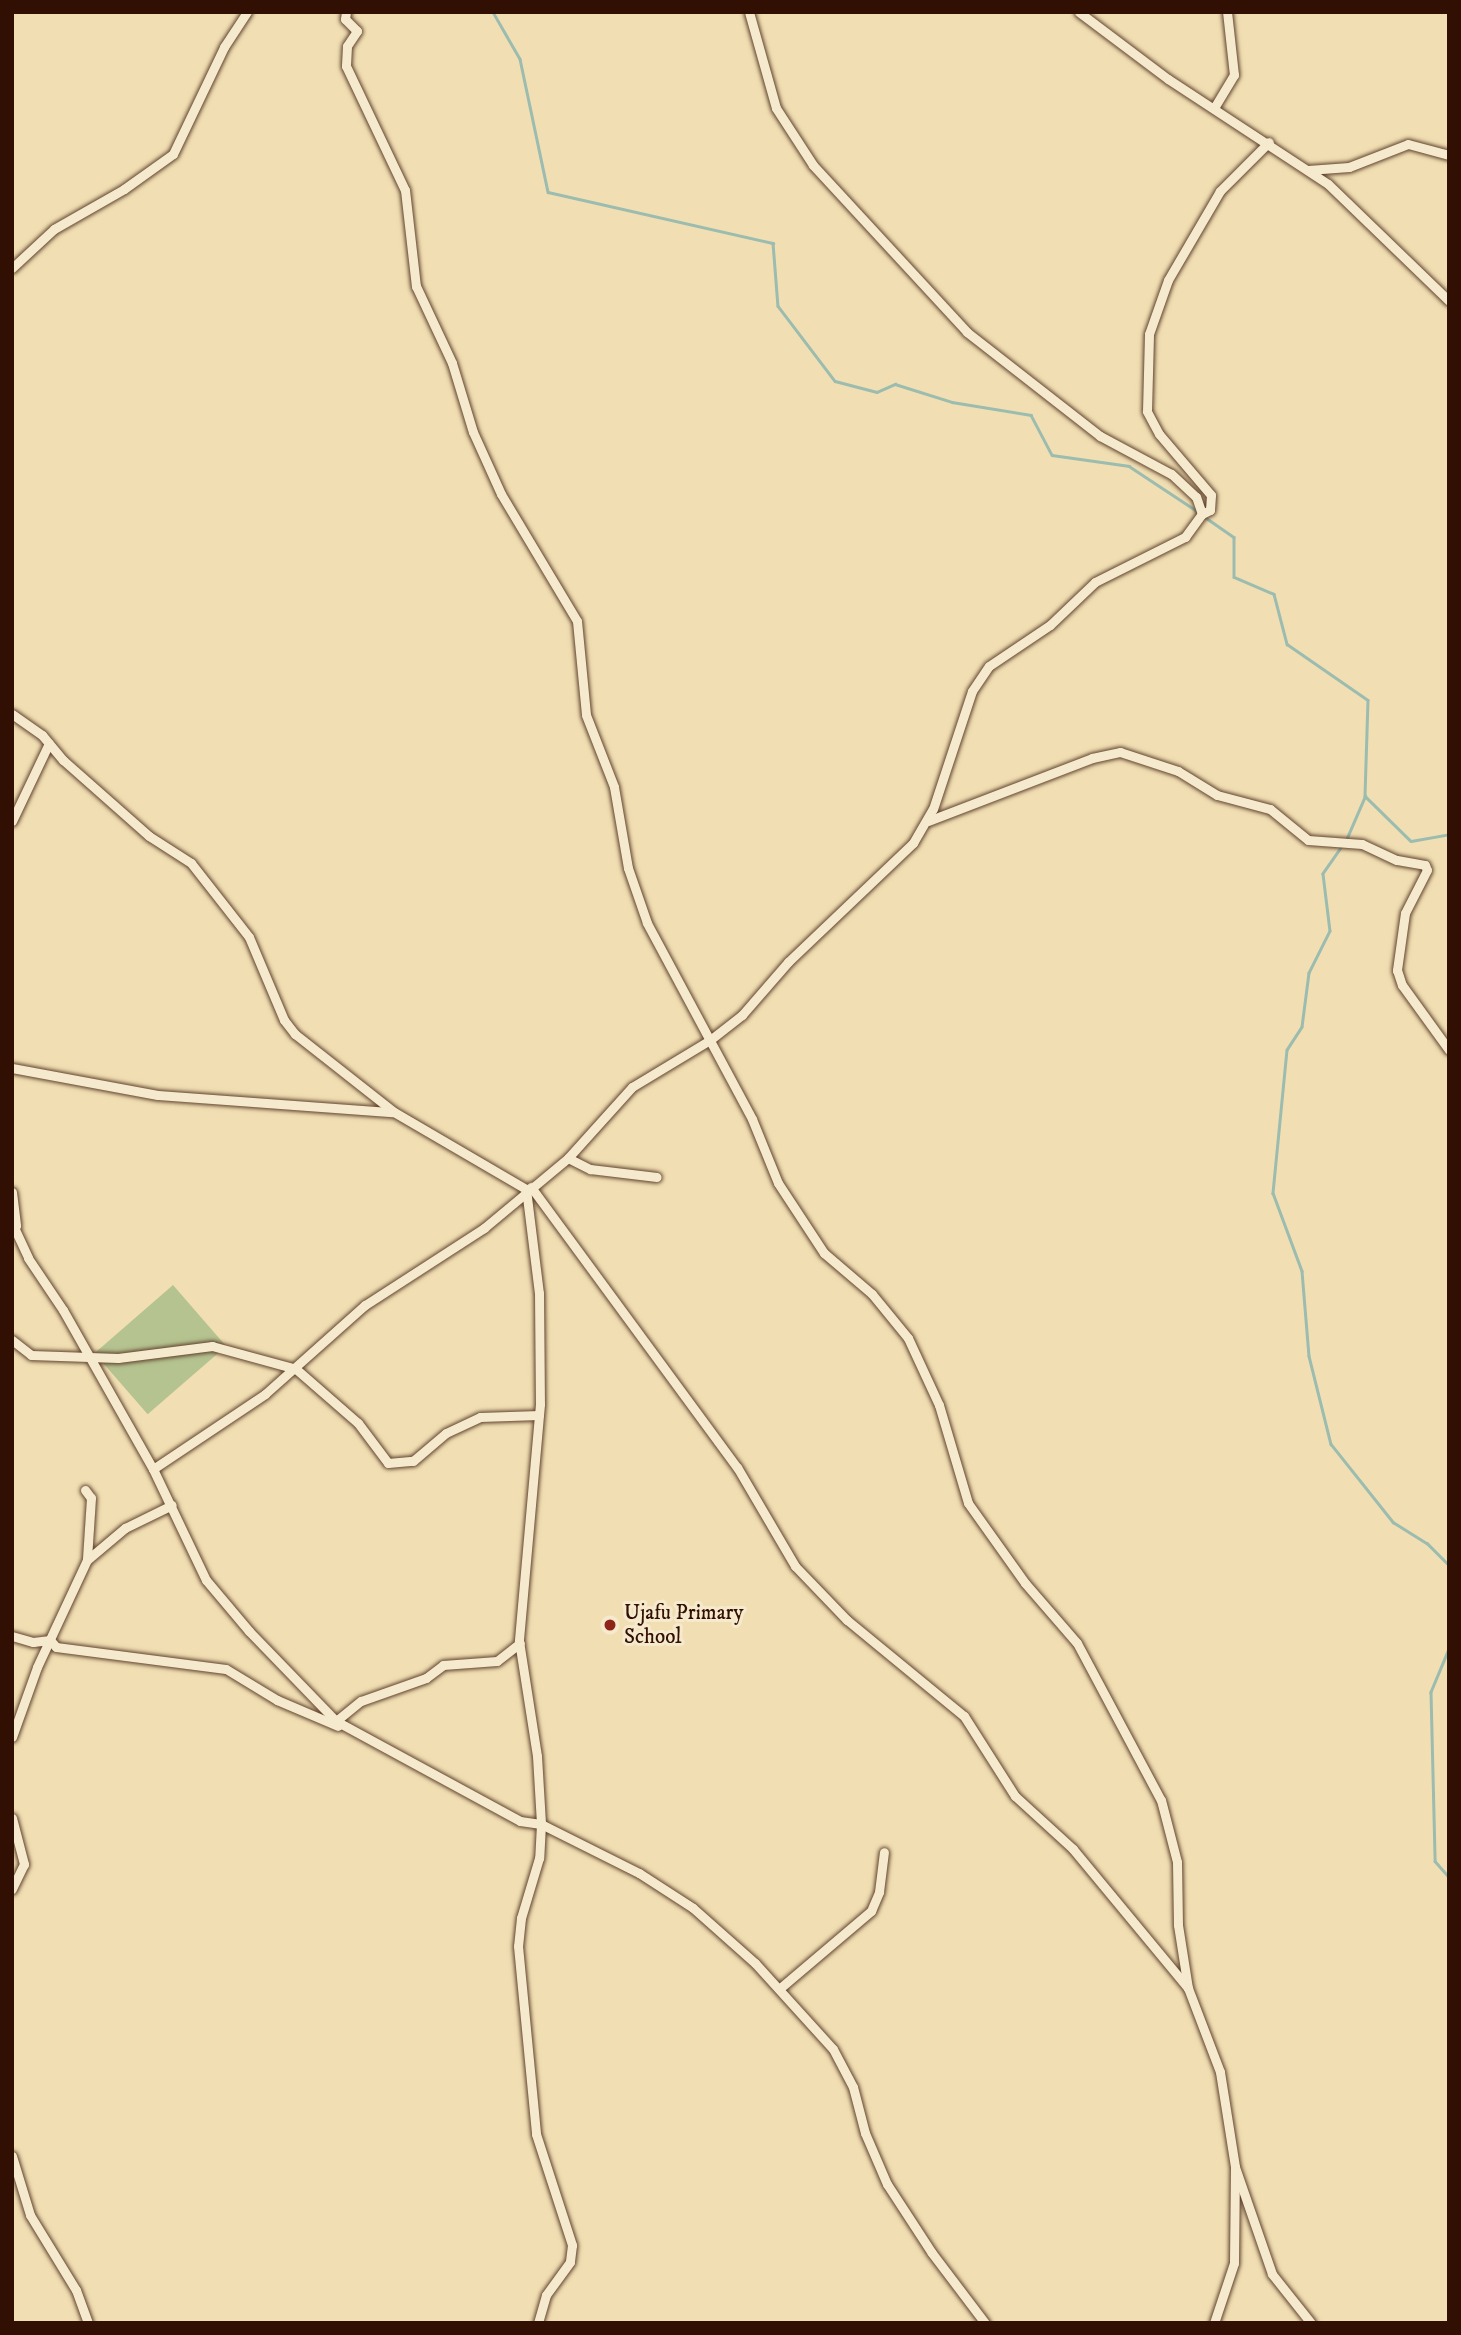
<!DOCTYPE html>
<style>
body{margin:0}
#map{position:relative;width:1461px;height:2335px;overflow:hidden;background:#f1dfb3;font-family:"IM FELL DW Pica",serif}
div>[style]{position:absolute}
.green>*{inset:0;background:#b5c390;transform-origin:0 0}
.stream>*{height:2.5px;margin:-1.25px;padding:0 1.25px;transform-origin:1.25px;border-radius:1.25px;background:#9bbcaf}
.roads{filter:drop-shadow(0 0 2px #61432e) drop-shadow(0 0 2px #61432e)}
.minor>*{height:9px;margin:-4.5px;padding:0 4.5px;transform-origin:4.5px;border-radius:4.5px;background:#f6eace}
.dots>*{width:19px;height:19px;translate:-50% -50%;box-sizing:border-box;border:4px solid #f6eace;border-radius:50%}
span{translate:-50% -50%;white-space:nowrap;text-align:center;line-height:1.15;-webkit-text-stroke:6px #f6eace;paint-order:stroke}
.poi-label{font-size:21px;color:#310f02}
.left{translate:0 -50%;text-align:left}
.frame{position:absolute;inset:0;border:14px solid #310f02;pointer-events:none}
</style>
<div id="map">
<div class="green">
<div style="left:173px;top:1285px;width:81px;height:104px;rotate:49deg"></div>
</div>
<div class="stream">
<div style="left:493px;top:12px;width:54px;rotate:60.1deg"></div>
<div style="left:520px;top:59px;width:136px;rotate:78.1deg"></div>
<div style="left:548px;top:192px;width:231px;rotate:12.8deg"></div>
<div style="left:773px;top:243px;width:63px;rotate:85.5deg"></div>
<div style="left:778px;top:306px;width:94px;rotate:52.8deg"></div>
<div style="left:835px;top:381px;width:43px;rotate:14.7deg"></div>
<div style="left:877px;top:392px;width:20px;rotate:-24deg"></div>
<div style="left:895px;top:384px;width:60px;rotate:17.5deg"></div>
<div style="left:952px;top:402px;width:80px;rotate:9.3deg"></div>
<div style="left:1031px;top:415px;width:45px;rotate:62.3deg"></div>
<div style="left:1052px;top:455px;width:78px;rotate:8.1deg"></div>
<div style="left:1129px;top:466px;width:85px;rotate:33.5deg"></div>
<div style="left:1205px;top:517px;width:35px;rotate:35deg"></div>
<div style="left:1234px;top:537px;width:40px;rotate:90deg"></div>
<div style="left:1234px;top:577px;width:43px;rotate:23deg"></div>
<div style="left:1274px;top:594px;width:52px;rotate:75.4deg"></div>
<div style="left:1287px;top:644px;width:98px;rotate:34.7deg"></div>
<div style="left:1368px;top:700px;width:96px;rotate:91.8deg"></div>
<div style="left:1365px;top:796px;width:64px;rotate:44.4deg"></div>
<div style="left:1411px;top:841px;width:39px;rotate:-10deg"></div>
<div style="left:1346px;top:840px;width:48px;rotate:-66.6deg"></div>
<div style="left:1343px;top:845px;width:35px;rotate:125deg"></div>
<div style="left:1323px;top:874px;width:57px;rotate:83deg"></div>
<div style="left:1330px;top:931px;width:47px;rotate:116.6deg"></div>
<div style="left:1309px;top:973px;width:54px;rotate:97.4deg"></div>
<div style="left:1302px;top:1027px;width:27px;rotate:123deg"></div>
<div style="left:1287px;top:1050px;width:144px;rotate:95.6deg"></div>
<div style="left:1273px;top:1193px;width:83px;rotate:69.6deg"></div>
<div style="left:1302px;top:1271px;width:85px;rotate:85.3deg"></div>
<div style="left:1309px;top:1356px;width:91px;rotate:76deg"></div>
<div style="left:1331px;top:1444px;width:100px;rotate:51.5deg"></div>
<div style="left:1393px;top:1522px;width:40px;rotate:32deg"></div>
<div style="left:1427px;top:1543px;width:31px;rotate:45deg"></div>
<div style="left:1449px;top:1649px;width:47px;rotate:112.7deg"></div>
<div style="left:1431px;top:1692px;width:169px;rotate:88.6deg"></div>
<div style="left:1435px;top:1861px;width:21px;rotate:49deg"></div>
</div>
<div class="roads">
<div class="minor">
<div style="left:346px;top:12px;width:7px;rotate:98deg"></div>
<div style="left:345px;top:19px;width:17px;rotate:45deg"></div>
<div style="left:357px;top:31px;width:18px;rotate:124deg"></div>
<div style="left:347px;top:46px;width:20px;rotate:93deg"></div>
<div style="left:346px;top:66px;width:137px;rotate:64.6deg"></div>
<div style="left:405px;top:190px;width:97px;rotate:83.5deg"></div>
<div style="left:416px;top:286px;width:85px;rotate:64.9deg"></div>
<div style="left:452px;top:363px;width:72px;rotate:73.1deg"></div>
<div style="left:473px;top:432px;width:68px;rotate:65.7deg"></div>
<div style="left:501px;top:494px;width:148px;rotate:59.1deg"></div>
<div style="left:577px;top:621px;width:94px;rotate:84.5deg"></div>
<div style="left:586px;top:715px;width:77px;rotate:68.7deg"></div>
<div style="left:614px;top:787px;width:82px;rotate:80.2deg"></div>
<div style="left:628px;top:868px;width:58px;rotate:70.9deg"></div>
<div style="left:647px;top:923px;width:222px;rotate:61.8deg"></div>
<div style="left:752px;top:1119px;width:69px;rotate:67.9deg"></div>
<div style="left:778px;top:1183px;width:84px;rotate:56.7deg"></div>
<div style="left:824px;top:1253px;width:63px;rotate:40.5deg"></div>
<div style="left:872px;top:1294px;width:57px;rotate:50.7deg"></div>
<div style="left:908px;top:1338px;width:74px;rotate:65.2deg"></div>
<div style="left:939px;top:1405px;width:102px;rotate:73.5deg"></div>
<div style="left:968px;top:1503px;width:98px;rotate:54.5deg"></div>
<div style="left:1025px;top:1583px;width:79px;rotate:49.1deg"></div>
<div style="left:1077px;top:1643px;width:178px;rotate:61.9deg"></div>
<div style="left:1161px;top:1800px;width:64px;rotate:75.5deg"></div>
<div style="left:1177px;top:1862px;width:63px;rotate:89.1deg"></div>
<div style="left:1178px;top:1925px;width:64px;rotate:81deg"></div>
<div style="left:1079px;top:12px;width:111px;rotate:37deg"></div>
<div style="left:1168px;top:79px;width:191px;rotate:33.3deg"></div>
<div style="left:1328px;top:184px;width:168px;rotate:44deg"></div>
<div style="left:1214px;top:108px;width:39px;rotate:-59deg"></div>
<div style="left:1234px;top:75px;width:63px;rotate:-96.3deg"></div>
<div style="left:1308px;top:170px;width:41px;rotate:-4.2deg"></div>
<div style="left:1349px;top:167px;width:63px;rotate:-21.3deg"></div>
<div style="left:1408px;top:144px;width:42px;rotate:15deg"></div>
<div style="left:12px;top:268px;width:57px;rotate:-42.9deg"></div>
<div style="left:54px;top:229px;width:81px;rotate:-29.7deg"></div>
<div style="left:124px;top:189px;width:60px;rotate:-35.5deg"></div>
<div style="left:173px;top:154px;width:119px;rotate:-64.5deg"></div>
<div style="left:224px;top:47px;width:42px;rotate:-56.7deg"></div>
<div style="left:1202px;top:514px;width:9px;rotate:-27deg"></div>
<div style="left:1210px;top:510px;width:15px;rotate:-86deg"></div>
<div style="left:1211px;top:495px;width:80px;rotate:-130.4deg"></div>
<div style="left:1159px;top:434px;width:26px;rotate:-118deg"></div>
<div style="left:1147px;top:411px;width:77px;rotate:-88.5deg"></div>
<div style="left:1149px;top:334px;width:57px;rotate:-70.6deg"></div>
<div style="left:1168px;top:280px;width:103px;rotate:-59.7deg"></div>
<div style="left:1220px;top:191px;width:69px;rotate:-45deg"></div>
<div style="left:12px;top:714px;width:37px;rotate:35deg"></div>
<div style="left:42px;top:735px;width:33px;rotate:50deg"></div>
<div style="left:63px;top:760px;width:115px;rotate:41.5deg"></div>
<div style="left:149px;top:836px;width:50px;rotate:32.7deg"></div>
<div style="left:191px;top:863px;width:94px;rotate:51.9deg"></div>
<div style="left:249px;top:937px;width:90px;rotate:67.1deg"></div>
<div style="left:284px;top:1020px;width:18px;rotate:52deg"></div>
<div style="left:295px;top:1034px;width:126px;rotate:38.2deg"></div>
<div style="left:394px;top:1112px;width:153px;rotate:30.3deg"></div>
<div style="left:526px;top:1189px;width:105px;rotate:82.9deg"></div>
<div style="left:539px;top:1293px;width:111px;rotate:89.5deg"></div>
<div style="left:540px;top:1404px;width:238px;rotate:95.1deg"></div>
<div style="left:519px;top:1641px;width:116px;rotate:81.1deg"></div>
<div style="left:537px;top:1756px;width:68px;rotate:86.6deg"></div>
<div style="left:541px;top:1824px;width:34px;rotate:93deg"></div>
<div style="left:539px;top:1858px;width:63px;rotate:106.7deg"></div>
<div style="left:521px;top:1918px;width:28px;rotate:96deg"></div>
<div style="left:518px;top:1946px;width:189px;rotate:84.5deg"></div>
<div style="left:536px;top:2134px;width:117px;rotate:72deg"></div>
<div style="left:572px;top:2245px;width:17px;rotate:97deg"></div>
<div style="left:570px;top:2262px;width:41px;rotate:126deg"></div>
<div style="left:546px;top:2295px;width:29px;rotate:106deg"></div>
<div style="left:12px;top:821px;width:86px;rotate:-64.6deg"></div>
<div style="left:928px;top:821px;width:176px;rotate:-21deg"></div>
<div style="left:1092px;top:758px;width:29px;rotate:-12deg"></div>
<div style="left:1120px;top:752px;width:61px;rotate:18.1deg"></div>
<div style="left:1178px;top:771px;width:46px;rotate:31.6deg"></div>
<div style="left:1217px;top:795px;width:55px;rotate:14.8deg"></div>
<div style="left:1270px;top:809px;width:49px;rotate:39.2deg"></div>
<div style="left:1308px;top:840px;width:54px;rotate:4.2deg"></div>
<div style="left:1362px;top:844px;width:38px;rotate:25deg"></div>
<div style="left:1397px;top:860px;width:28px;rotate:10deg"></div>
<div style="left:1425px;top:865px;width:5px;rotate:68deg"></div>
<div style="left:1427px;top:870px;width:48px;rotate:117.1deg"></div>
<div style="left:1405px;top:913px;width:58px;rotate:98deg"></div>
<div style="left:1397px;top:970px;width:16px;rotate:72deg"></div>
<div style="left:1402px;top:985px;width:80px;rotate:54.1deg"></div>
<div style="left:12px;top:1068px;width:148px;rotate:10.5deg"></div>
<div style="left:158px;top:1095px;width:235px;rotate:4.2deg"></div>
<div style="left:568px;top:1158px;width:25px;rotate:27deg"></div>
<div style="left:590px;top:1169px;width:67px;rotate:6.8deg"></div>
<div style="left:531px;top:1187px;width:348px;rotate:53.7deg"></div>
<div style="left:737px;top:1467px;width:115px;rotate:59.6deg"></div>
<div style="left:795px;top:1566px;width:75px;rotate:46.1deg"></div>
<div style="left:847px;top:1620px;width:151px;rotate:39.4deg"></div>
<div style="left:964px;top:1716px;width:95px;rotate:57.5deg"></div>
<div style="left:1015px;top:1796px;width:79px;rotate:42.4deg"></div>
<div style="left:1073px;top:1849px;width:180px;rotate:50.4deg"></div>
<div style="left:1188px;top:1988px;width:90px;rotate:69.1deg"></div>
<div style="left:1220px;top:2072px;width:96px;rotate:81deg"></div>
<div style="left:1235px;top:2167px;width:96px;rotate:90.6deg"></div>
<div style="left:1234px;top:2263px;width:63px;rotate:108.4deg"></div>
<div style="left:12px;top:1192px;width:34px;rotate:83deg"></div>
<div style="left:12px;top:1223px;width:38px;rotate:65deg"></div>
<div style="left:28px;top:1258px;width:63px;rotate:56.1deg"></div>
<div style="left:63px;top:1310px;width:183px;rotate:60.5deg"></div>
<div style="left:153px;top:1469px;width:123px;rotate:64.5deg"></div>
<div style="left:206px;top:1580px;width:67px;rotate:49.9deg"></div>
<div style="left:249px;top:1631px;width:125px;rotate:46deg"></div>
<div style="left:336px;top:1721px;width:209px;rotate:28.5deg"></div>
<div style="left:520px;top:1821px;width:21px;rotate:8deg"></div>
<div style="left:541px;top:1824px;width:110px;rotate:26.6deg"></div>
<div style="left:639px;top:1873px;width:64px;rotate:32.9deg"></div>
<div style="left:693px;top:1908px;width:83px;rotate:41.6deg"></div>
<div style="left:755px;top:1963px;width:116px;rotate:47.8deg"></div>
<div style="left:833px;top:2049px;width:43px;rotate:62.2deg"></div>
<div style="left:853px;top:2087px;width:48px;rotate:75.4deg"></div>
<div style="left:865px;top:2133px;width:56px;rotate:66.7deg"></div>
<div style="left:887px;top:2184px;width:82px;rotate:56.9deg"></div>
<div style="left:932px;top:2253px;width:88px;rotate:52.9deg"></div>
<div style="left:12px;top:1340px;width:24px;rotate:38deg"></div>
<div style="left:31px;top:1355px;width:87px;rotate:2deg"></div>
<div style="left:118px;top:1358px;width:95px;rotate:-7.3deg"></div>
<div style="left:212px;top:1346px;width:87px;rotate:15.3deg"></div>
<div style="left:296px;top:1369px;width:82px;rotate:41.1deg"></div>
<div style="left:358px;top:1423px;width:50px;rotate:53.1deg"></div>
<div style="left:388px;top:1463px;width:25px;rotate:-5deg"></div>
<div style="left:413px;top:1461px;width:43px;rotate:-40.3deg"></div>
<div style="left:446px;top:1433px;width:38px;rotate:-25deg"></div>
<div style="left:480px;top:1417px;width:59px;rotate:-1.9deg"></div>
<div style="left:153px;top:1469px;width:135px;rotate:-33.8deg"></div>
<div style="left:265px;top:1394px;width:134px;rotate:-41.7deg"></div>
<div style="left:365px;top:1305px;width:142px;rotate:-32.9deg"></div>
<div style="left:484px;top:1228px;width:109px;rotate:-39.8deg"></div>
<div style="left:568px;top:1158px;width:96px;rotate:-48deg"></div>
<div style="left:632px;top:1087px;width:91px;rotate:-31.1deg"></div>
<div style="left:710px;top:1040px;width:41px;rotate:-38deg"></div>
<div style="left:742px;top:1015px;width:70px;rotate:-49deg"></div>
<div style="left:788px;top:962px;width:173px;rotate:-43.6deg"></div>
<div style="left:913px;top:843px;width:39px;rotate:-60deg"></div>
<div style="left:933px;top:809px;width:124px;rotate:-71.7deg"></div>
<div style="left:972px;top:691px;width:30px;rotate:-56deg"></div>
<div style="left:989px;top:666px;width:73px;rotate:-33.9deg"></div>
<div style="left:1050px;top:625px;width:62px;rotate:-43.7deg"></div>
<div style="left:1095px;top:582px;width:101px;rotate:-26.6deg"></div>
<div style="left:1185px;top:537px;width:29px;rotate:-54deg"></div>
<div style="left:1202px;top:514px;width:18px;rotate:-109deg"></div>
<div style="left:1196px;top:497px;width:34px;rotate:-137deg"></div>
<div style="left:1171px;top:474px;width:81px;rotate:-151.8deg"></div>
<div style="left:1100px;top:436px;width:169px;rotate:-142deg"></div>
<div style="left:967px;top:332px;width:227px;rotate:-132.7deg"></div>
<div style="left:813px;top:165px;width:68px;rotate:-123deg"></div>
<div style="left:776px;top:108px;width:100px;rotate:-105.7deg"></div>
<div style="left:85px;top:1490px;width:10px;rotate:53deg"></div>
<div style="left:91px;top:1498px;width:61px;rotate:93.8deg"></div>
<div style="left:12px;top:1636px;width:22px;rotate:16deg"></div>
<div style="left:33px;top:1642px;width:17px;rotate:-7deg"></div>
<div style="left:50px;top:1640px;width:9px;rotate:49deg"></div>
<div style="left:56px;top:1647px;width:171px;rotate:7.4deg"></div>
<div style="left:226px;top:1669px;width:60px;rotate:31.3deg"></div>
<div style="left:277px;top:1700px;width:66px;rotate:23.1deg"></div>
<div style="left:336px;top:1721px;width:32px;rotate:-39deg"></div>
<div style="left:361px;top:1701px;width:69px;rotate:-19.5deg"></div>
<div style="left:426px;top:1678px;width:21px;rotate:-37deg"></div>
<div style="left:443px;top:1665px;width:54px;rotate:-4.2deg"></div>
<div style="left:497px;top:1661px;width:29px;rotate:-38deg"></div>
<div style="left:12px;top:1737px;width:74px;rotate:-70.3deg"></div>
<div style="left:37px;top:1667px;width:118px;rotate:-65deg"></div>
<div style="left:87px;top:1560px;width:50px;rotate:-40.1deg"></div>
<div style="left:125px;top:1528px;width:52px;rotate:-26.1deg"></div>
<div style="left:12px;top:1818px;width:48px;rotate:75.4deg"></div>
<div style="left:24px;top:1864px;width:28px;rotate:116deg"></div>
<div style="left:779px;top:1989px;width:121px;rotate:-40.3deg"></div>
<div style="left:871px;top:1911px;width:21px;rotate:-67deg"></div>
<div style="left:879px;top:1892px;width:40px;rotate:-82.9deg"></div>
<div style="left:12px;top:2156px;width:62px;rotate:73deg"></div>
<div style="left:30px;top:2215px;width:88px;rotate:58.5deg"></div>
<div style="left:76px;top:2290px;width:35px;rotate:70deg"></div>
<div style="left:1235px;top:2167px;width:113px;rotate:70.9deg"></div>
<div style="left:1272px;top:2274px;width:63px;rotate:51.5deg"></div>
</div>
</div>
<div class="dots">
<div style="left:610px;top:1625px;background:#8f2418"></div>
</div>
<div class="poi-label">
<span class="left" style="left:624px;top:1625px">Ujafu Primary<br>School</span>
</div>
<div class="frame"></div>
</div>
